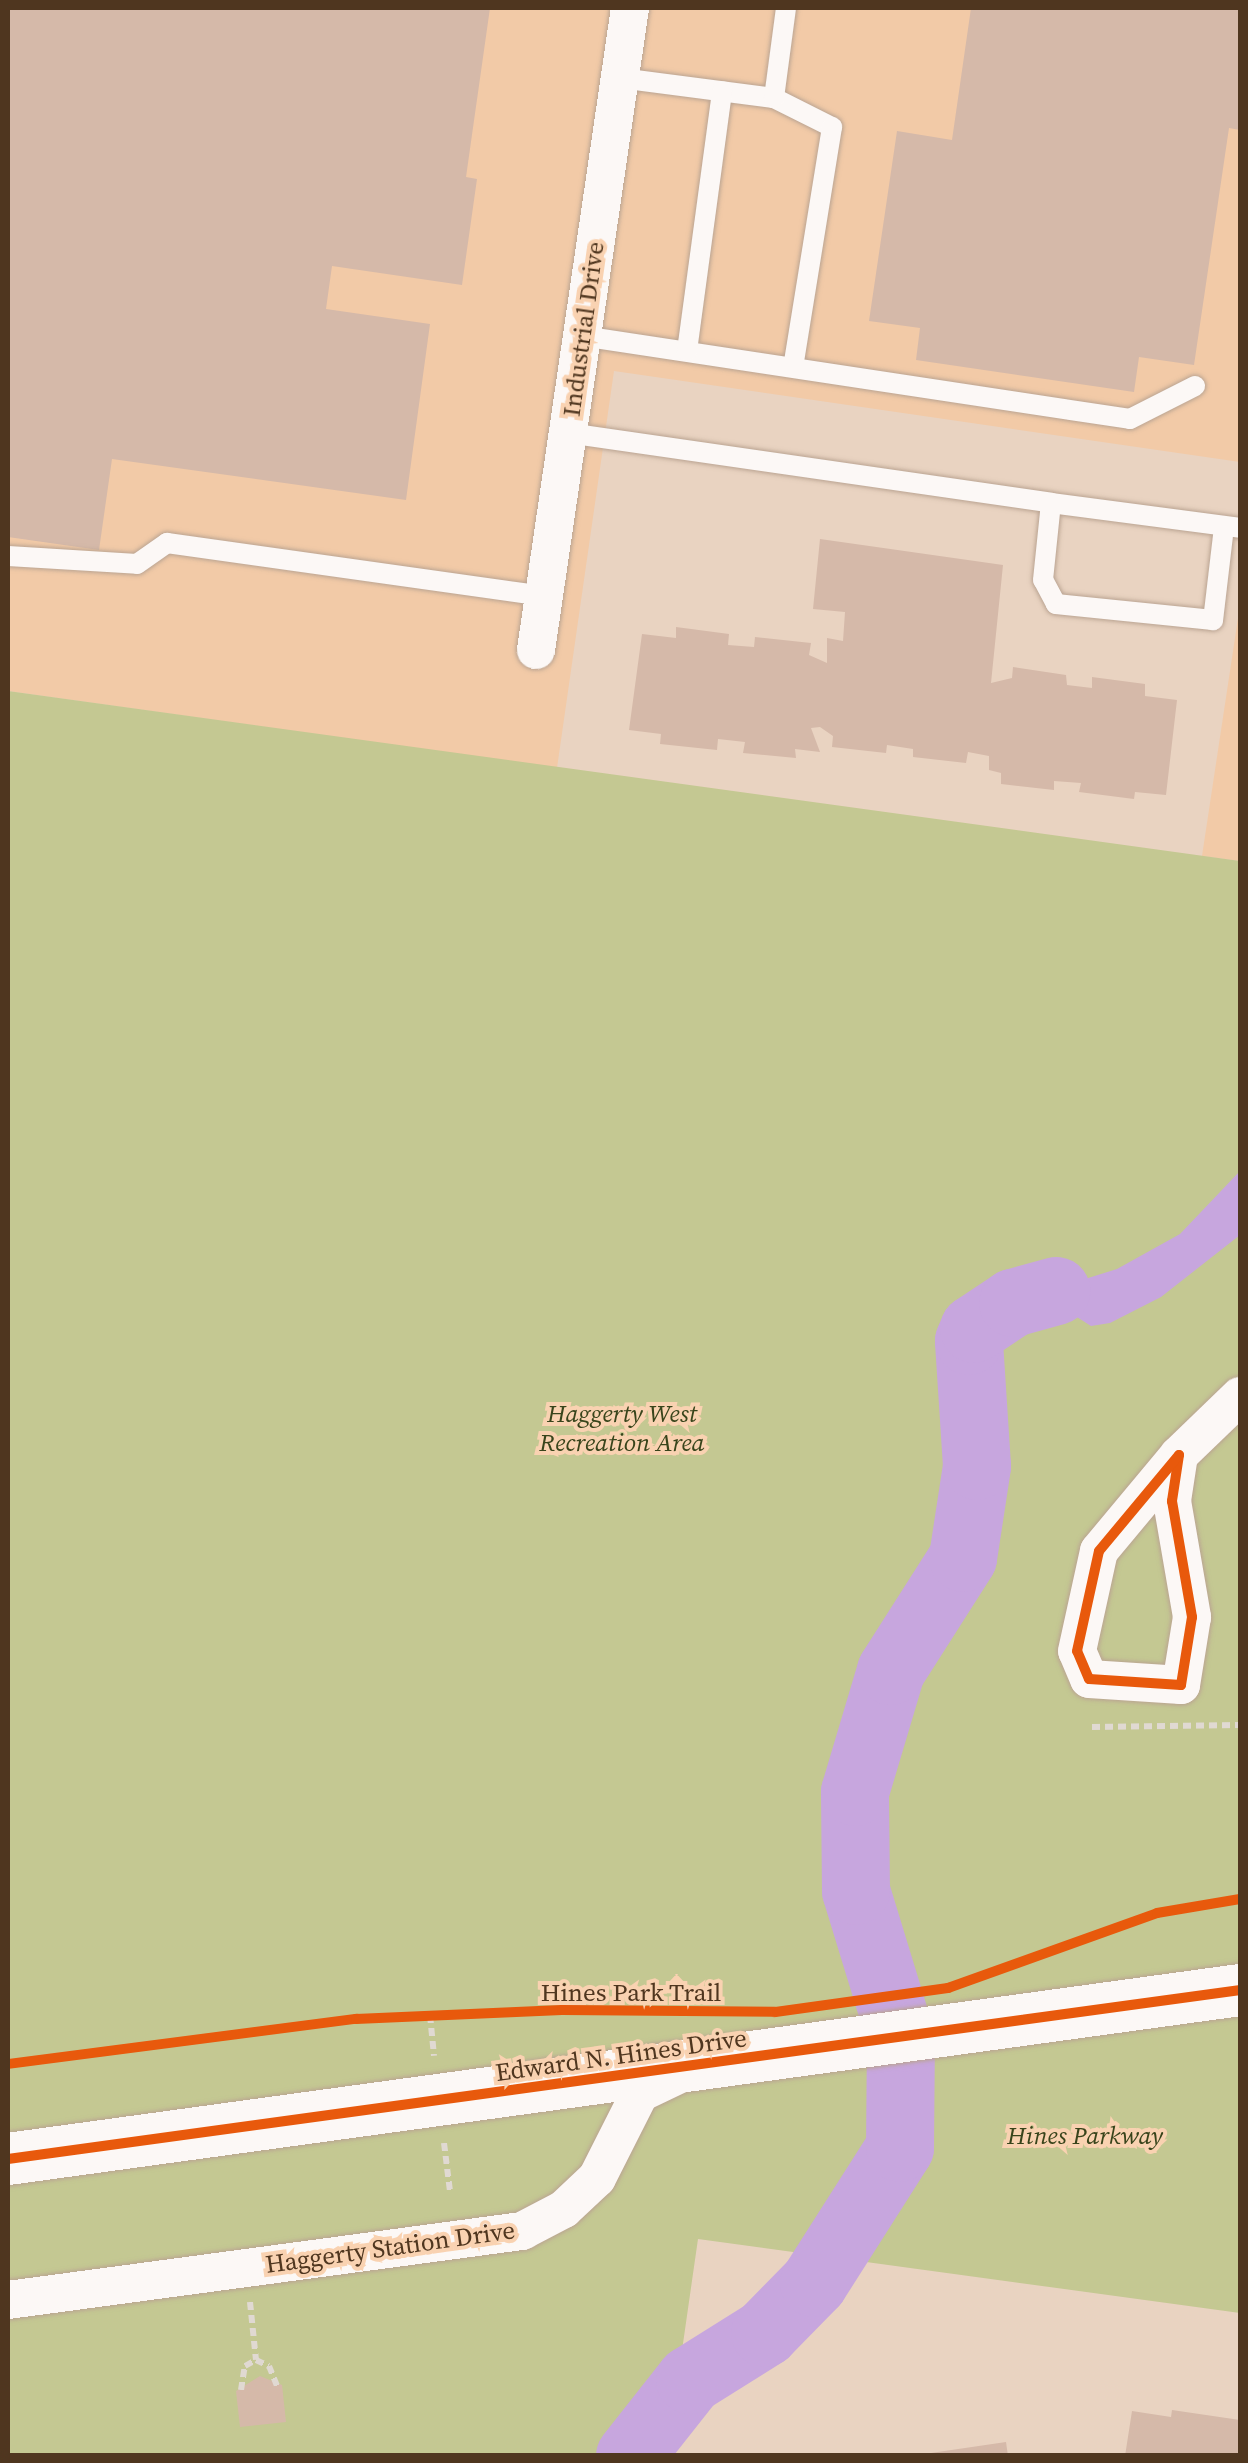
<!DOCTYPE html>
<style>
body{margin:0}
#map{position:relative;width:1248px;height:2463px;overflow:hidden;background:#e9d3c1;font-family:"Source Serif 4",serif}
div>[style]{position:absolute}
.built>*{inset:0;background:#f2caa7}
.green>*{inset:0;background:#c4c892}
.water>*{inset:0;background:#c7a6de}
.river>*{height:68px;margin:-34px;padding:0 34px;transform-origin:34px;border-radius:34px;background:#c7a6de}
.building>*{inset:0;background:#d5b9a9}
.path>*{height:6px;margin-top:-3px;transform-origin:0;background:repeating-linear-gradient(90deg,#e0d9d2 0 8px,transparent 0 13px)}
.roads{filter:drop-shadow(0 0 2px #baa492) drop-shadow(0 0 2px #baa492)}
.lane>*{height:20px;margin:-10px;padding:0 10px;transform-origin:10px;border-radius:10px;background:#fcf8f6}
.street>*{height:38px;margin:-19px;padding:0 19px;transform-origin:19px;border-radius:19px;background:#fcf8f6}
.secondary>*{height:52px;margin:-26px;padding:0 26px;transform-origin:26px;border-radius:26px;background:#fcf8f6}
.cycleway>*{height:10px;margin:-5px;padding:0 5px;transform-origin:5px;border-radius:5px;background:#e8590c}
span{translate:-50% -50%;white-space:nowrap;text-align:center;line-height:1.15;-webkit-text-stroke:8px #f9d2b1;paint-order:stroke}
.street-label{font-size:25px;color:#4f361f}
.park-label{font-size:25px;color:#38441b;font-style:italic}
.frame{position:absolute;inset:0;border:10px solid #4f361f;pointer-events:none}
</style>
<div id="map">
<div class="built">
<div style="clip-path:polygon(8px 8px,1240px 8px,1240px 462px,614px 371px,557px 768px,8px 691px)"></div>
<div style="clip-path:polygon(1240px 605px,1240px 861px,1202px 856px)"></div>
</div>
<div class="green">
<div style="clip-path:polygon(8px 691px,1240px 861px,1240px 2313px,698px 2239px,667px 2455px,8px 2455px)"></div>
</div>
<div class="water">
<div style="clip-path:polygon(1240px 1171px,1240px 1235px,1161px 1297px,1110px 1323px,1091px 1326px,1058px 1305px,1025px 1316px,1011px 1333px,974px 1329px,977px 1298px,1015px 1277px,1085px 1279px,1117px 1269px,1180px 1234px)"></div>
</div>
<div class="river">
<div style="left:630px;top:2456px;width:97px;rotate:-51.7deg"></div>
<div style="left:690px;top:2380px;width:89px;rotate:-32.1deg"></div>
<div style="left:765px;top:2333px;width:70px;rotate:-45.6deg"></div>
<div style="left:814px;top:2283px;width:160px;rotate:-57.5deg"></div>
<div style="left:900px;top:2148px;width:110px;rotate:-89.5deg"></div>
<div style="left:901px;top:2038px;width:154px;rotate:-107deg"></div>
<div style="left:856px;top:1891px;width:99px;rotate:-90.6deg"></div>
<div style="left:855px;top:1792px;width:126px;rotate:-73.4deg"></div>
<div style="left:891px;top:1671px;width:134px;rotate:-57.5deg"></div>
<div style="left:963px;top:1558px;width:93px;rotate:-81.3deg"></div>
<div style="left:977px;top:1466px;width:125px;rotate:-93.7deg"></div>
<div style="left:969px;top:1341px;width:13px;rotate:-67deg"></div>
<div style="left:974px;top:1329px;width:47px;rotate:-33.7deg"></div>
<div style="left:1013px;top:1303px;width:45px;rotate:-15.6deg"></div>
</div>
<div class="building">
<div style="clip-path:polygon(8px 8px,490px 8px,466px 177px,477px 179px,462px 285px,332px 266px,326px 309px,430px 324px,406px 500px,112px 459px,99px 550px,8px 537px)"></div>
<div style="clip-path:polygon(971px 8px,1240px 8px,1240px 130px,1229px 128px,1194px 365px,1139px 357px,1134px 392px,916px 360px,920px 328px,869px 321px,897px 131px,952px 140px)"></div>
<div style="clip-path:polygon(820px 539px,1003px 565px,991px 683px,1012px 678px,1013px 667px,1066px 675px,1067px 685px,1092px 688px,1092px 677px,1145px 684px,1145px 696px,1177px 700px,1166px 795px,1135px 792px,1134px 799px,1079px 792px,1081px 783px,1054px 781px,1054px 790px,1001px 784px,1001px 773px,989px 770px,989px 756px,968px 752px,966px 763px,913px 757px,913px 749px,887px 745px,886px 753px,832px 747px,833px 736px,820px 727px,811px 728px,820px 752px,795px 749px,796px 758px,743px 753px,745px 742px,718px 739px,717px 750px,660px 744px,661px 734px,629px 730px,642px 634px,676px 638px,676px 627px,729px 634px,728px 645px,754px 647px,755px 637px,811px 643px,809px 655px,827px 663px,827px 638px,843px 641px,845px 612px,813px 609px)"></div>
<div style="clip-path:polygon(260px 2376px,282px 2385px,286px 2422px,240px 2427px,236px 2391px)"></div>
<div style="clip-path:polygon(1172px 2410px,1240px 2420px,1240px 2456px,1125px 2456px,1132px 2411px,1171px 2417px)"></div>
<div style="clip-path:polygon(1006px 2442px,1008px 2456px,931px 2456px,931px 2453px)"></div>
</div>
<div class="path">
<div style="left:1092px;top:1727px;width:148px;rotate:-0.8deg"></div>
<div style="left:430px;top:2015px;width:41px;rotate:84.4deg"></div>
<div style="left:444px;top:2143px;width:48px;rotate:82.9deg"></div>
<div style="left:250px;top:2302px;width:58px;rotate:84.1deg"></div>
<div style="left:241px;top:2390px;width:24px;rotate:-81deg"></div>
<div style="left:245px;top:2366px;width:13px;rotate:-29deg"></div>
<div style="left:256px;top:2360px;width:14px;rotate:25deg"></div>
<div style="left:269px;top:2366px;width:22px;rotate:68deg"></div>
</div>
<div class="roads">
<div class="lane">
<div style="left:620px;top:78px;width:155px;rotate:7.4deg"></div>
<div style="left:774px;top:98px;width:65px;rotate:26.6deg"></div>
<div style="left:832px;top:127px;width:243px;rotate:99.2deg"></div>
<div style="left:774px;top:98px;width:91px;rotate:-82.4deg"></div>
<div style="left:582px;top:336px;width:554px;rotate:8.61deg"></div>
<div style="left:1130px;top:419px;width:73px;rotate:-26.9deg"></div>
<div style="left:687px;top:351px;width:262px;rotate:-82.3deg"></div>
<div style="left:568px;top:433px;width:488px;rotate:8.2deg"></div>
<div style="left:1224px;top:527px;width:94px;rotate:96.7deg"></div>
<div style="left:1213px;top:620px;width:158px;rotate:-174.2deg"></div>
<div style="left:1056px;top:604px;width:27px;rotate:-118deg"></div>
<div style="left:1043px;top:580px;width:77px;rotate:-84.1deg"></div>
<div style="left:1051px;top:503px;width:191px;rotate:7.5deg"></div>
<div style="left:8px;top:556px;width:129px;rotate:3.5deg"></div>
<div style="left:137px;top:564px;width:37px;rotate:-35deg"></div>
<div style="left:167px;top:543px;width:381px;rotate:8deg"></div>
</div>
<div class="street">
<div style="left:536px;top:650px;width:649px;rotate:-81.67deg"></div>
<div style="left:1179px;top:1455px;width:47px;rotate:98.7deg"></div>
<div style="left:1172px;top:1501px;width:118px;rotate:80.2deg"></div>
<div style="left:1192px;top:1617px;width:69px;rotate:99.2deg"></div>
<div style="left:1181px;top:1685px;width:92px;rotate:-176.3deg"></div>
<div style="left:1089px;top:1679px;width:30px;rotate:-113deg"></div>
<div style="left:1077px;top:1651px;width:102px;rotate:-77.6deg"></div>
<div style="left:1099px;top:1551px;width:125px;rotate:-50.2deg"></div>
<div style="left:1179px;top:1455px;width:85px;rotate:-44deg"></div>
<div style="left:8px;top:2300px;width:519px;rotate:-7.65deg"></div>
<div style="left:522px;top:2231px;width:47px;rotate:-27.6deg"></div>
<div style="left:564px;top:2209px;width:45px;rotate:-43.2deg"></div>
<div style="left:597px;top:2178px;width:95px;rotate:-63.2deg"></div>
<div style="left:640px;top:2093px;width:44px;rotate:-25.4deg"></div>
</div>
<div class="secondary">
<div style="left:8px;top:2159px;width:1244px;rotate:-7.81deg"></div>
</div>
</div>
<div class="cycleway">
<div style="left:1179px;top:1455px;width:47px;rotate:98.7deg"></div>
<div style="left:1172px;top:1501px;width:118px;rotate:80.2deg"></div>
<div style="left:1192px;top:1617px;width:69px;rotate:99.2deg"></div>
<div style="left:1181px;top:1685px;width:92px;rotate:-176.3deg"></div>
<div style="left:1089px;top:1679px;width:30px;rotate:-113deg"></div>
<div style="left:1077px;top:1651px;width:102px;rotate:-77.6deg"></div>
<div style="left:1099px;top:1551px;width:125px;rotate:-50.2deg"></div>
<div style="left:8px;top:2064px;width:351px;rotate:-7.4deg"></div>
<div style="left:356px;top:2019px;width:206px;rotate:-2.5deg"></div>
<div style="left:562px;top:2010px;width:213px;rotate:0.5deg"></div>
<div style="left:775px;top:2012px;width:175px;rotate:-7.9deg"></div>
<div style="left:948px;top:1988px;width:222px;rotate:-19.7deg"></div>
<div style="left:1157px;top:1913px;width:84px;rotate:-9.6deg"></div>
<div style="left:8px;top:2159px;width:1244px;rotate:-7.81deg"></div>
</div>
<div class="street-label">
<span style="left:583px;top:329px;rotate:-82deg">Industrial Drive</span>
<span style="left:631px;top:1992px">Hines Park Trail</span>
<span style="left:621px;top:2055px;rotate:-8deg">Edward N. Hines Drive</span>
<span style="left:390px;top:2247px;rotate:-8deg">Haggerty Station Drive</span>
</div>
<div class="park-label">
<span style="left:622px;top:1428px">Haggerty West<br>Recreation Area</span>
<span style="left:1085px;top:2135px">Hines Parkway</span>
</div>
<div class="frame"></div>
</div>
